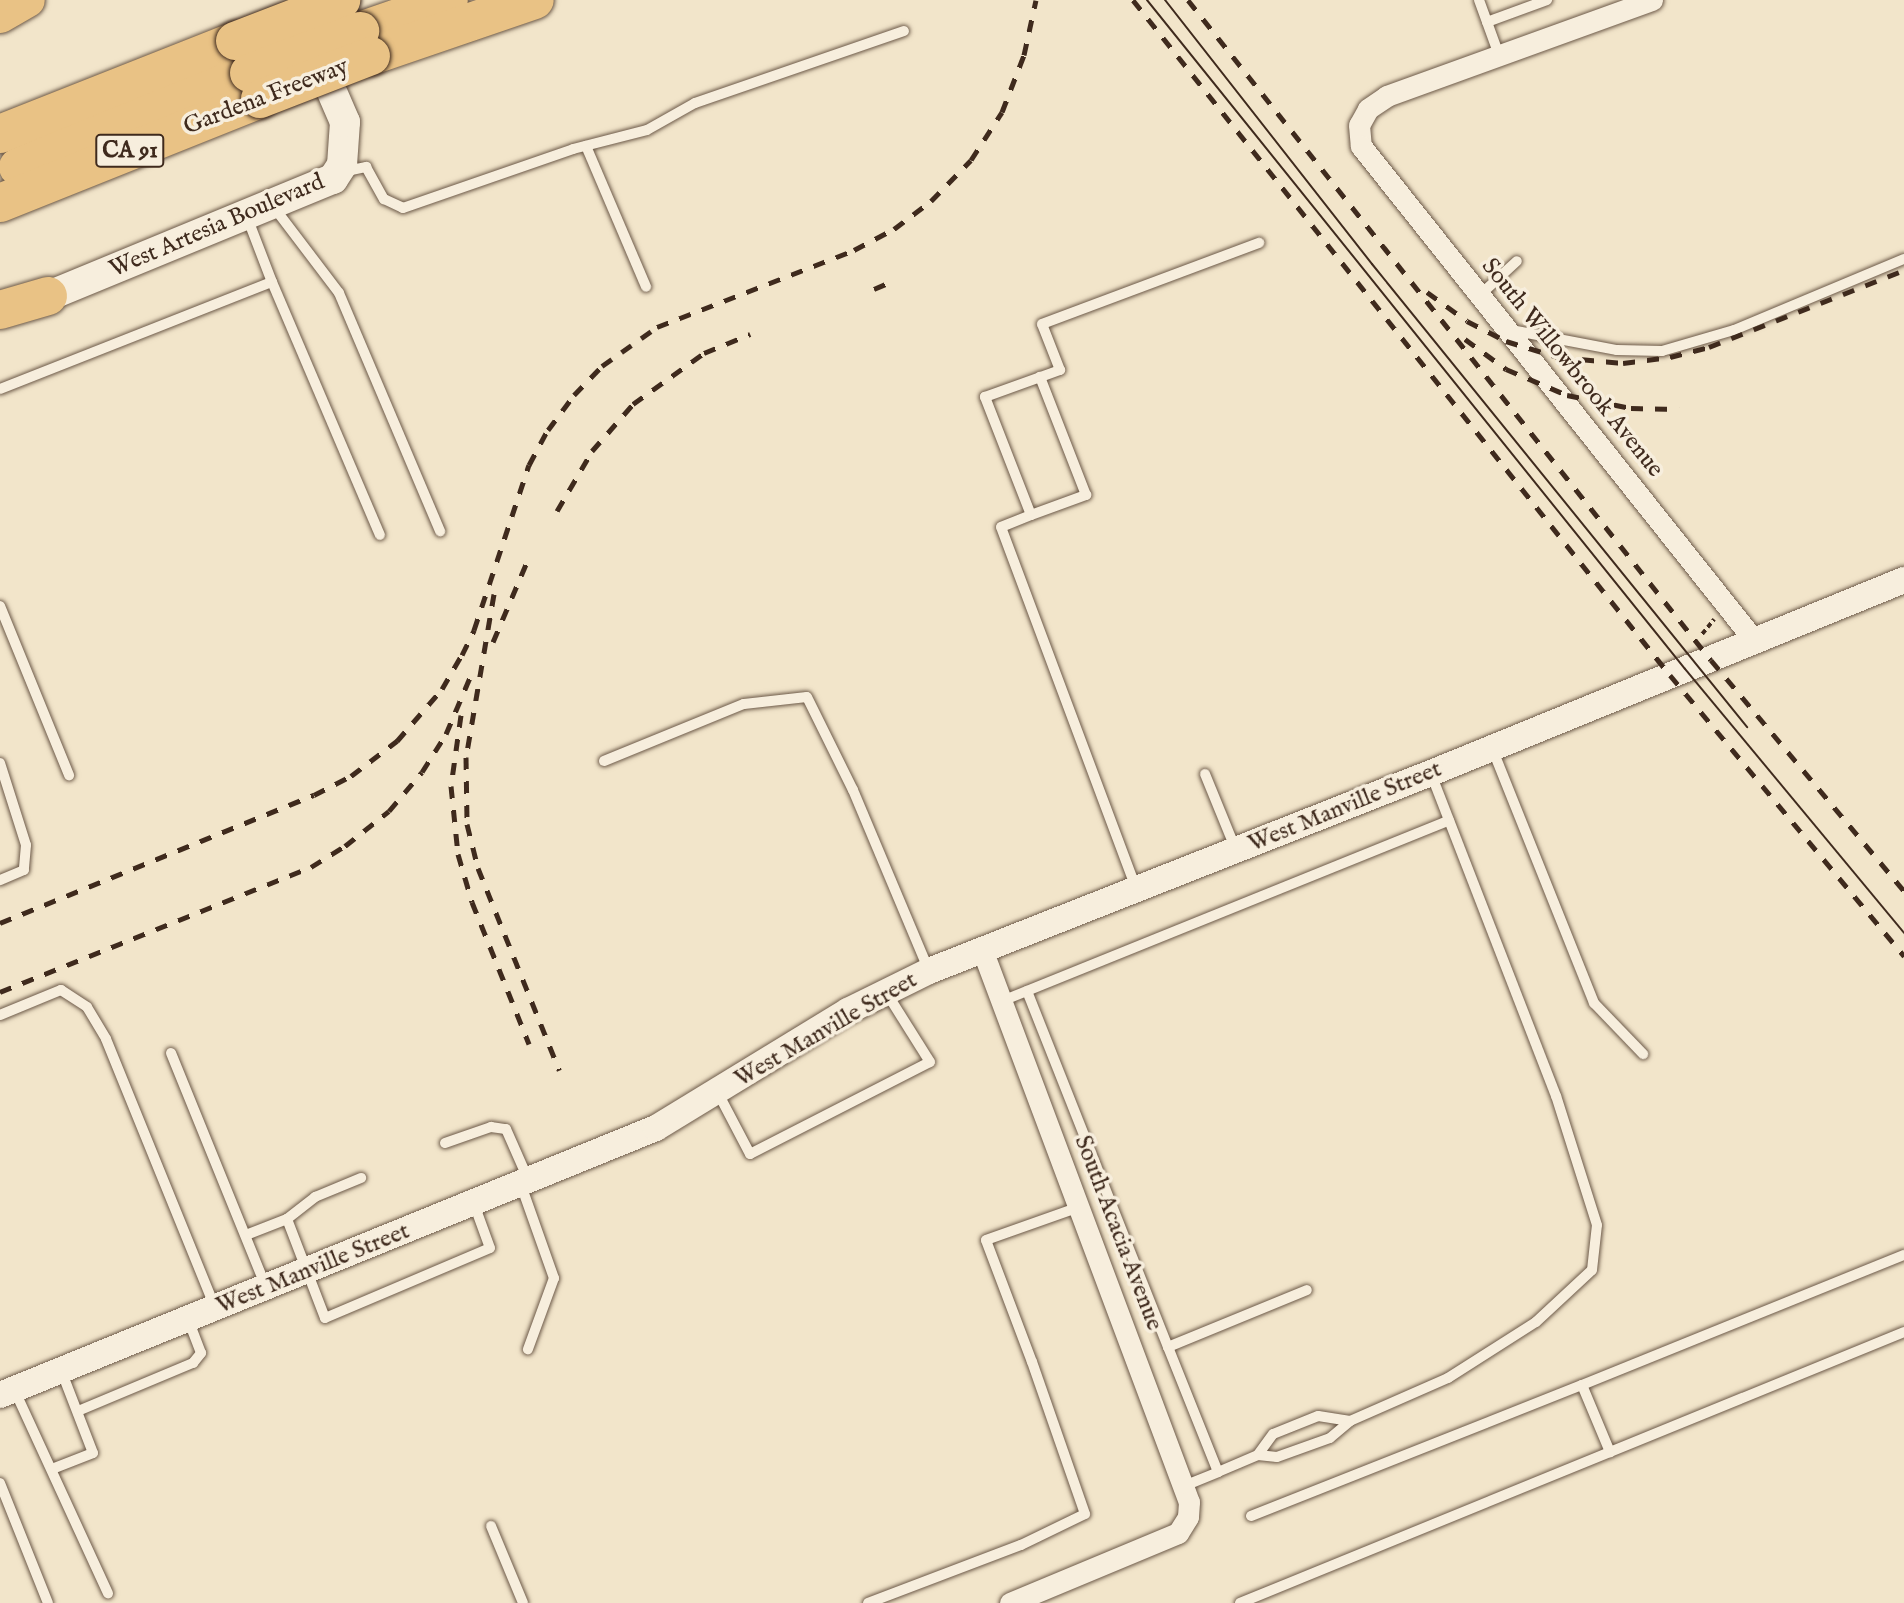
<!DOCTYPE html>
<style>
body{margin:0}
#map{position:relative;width:1904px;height:1603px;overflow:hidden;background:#f2e5ca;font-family:"IM FELL English",serif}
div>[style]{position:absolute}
.path>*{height:3.5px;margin-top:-1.75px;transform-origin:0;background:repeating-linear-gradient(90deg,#3f2a1d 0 5px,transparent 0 8.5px)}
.roads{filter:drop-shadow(0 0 2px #6c5948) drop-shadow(0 0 2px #6c5948)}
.service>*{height:10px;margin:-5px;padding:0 5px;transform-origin:5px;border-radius:5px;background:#f7eedd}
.minor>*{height:21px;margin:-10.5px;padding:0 10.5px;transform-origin:10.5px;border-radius:10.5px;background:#f7eedd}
.tertiary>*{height:26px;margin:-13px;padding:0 13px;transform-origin:13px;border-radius:13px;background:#f7eedd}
.secondary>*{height:30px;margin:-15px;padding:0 15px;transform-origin:15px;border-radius:15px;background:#f7eedd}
.primary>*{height:33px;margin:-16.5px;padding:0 16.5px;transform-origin:16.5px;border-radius:16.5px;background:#e9c285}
.motorway>*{height:38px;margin:-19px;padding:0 19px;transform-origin:19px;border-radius:19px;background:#e9c285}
.tram>*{height:2px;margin:-1px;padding:0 1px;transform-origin:1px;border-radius:1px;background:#3f2a1d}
.rail>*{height:5px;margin-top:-2.5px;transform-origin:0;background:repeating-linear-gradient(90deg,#3f2a1d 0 12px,transparent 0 24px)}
.bridges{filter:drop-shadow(0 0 2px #3f2a1d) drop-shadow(0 0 2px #3f2a1d)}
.motorway-bridge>*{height:38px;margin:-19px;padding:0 19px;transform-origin:19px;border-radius:19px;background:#e9c285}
span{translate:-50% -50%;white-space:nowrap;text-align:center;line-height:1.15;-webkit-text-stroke:7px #f7eedd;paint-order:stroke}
.shield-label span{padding:2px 5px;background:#f7eedd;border:2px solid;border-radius:5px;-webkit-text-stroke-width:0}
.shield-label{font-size:23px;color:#3f2a1d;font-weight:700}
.street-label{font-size:24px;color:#3f2a1d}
</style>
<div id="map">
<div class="path">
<div style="left:1702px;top:634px;width:19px;rotate:-51deg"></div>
</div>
<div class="roads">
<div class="service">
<div style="left:1479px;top:0;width:59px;rotate:70deg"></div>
<div style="left:1487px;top:22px;width:64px;rotate:-20.1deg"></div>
<div style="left:586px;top:146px;width:153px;rotate:66.9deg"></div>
<div style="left:342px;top:172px;width:25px;rotate:-12deg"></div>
<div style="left:366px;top:167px;width:37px;rotate:61deg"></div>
<div style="left:384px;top:199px;width:21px;rotate:25deg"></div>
<div style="left:403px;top:208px;width:180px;rotate:-19.1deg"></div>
<div style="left:573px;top:149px;width:76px;rotate:-14.4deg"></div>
<div style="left:647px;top:130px;width:55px;rotate:-29.4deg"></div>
<div style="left:695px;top:103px;width:221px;rotate:-19deg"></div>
<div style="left:273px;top:206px;width:109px;rotate:52.8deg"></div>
<div style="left:339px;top:293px;width:259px;rotate:67deg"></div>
<div style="left:247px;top:217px;width:70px;rotate:69deg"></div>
<div style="left:1480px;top:295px;width:50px;rotate:-42.6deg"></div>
<div style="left:1511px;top:330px;width:108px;rotate:10.7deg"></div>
<div style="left:1617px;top:350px;width:45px;rotate:1.3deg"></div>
<div style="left:1662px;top:351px;width:75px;rotate:-16.3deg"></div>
<div style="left:1734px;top:330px;width:184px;rotate:-22.7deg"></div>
<div style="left:0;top:389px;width:292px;rotate:-21.5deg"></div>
<div style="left:272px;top:282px;width:275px;rotate:66.9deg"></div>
<div style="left:1031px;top:515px;width:59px;rotate:-20deg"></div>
<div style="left:1086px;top:495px;width:127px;rotate:-111.3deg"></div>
<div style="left:0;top:606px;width:183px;rotate:67.8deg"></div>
<div style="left:1492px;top:748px;width:275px;rotate:68.2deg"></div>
<div style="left:1594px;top:1003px;width:71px;rotate:46.1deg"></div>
<div style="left:604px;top:761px;width:151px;rotate:-22.2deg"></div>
<div style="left:744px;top:704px;width:63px;rotate:-6.3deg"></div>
<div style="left:807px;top:697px;width:104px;rotate:63.7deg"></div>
<div style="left:853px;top:790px;width:196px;rotate:67.2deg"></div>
<div style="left:0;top:763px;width:86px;rotate:72.4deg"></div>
<div style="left:26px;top:845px;width:25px;rotate:95deg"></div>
<div style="left:24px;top:870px;width:26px;rotate:157deg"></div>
<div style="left:1205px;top:774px;width:82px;rotate:67.8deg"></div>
<div style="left:1136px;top:888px;width:385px;rotate:-110.5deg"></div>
<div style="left:1001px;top:527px;width:32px;rotate:-22deg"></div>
<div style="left:1031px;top:515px;width:127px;rotate:-111.3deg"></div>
<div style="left:985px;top:397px;width:80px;rotate:-19.8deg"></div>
<div style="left:1060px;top:370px;width:49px;rotate:-111.4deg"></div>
<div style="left:1042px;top:324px;width:232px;rotate:-20.5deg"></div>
<div style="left:1027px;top:991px;width:383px;rotate:68.4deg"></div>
<div style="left:1002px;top:1001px;width:482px;rotate:-22deg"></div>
<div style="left:0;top:1015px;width:66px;rotate:-22.3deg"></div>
<div style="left:61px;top:990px;width:31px;rotate:33deg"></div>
<div style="left:87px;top:1007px;width:37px;rotate:59deg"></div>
<div style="left:106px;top:1039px;width:290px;rotate:67.9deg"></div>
<div style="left:171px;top:1053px;width:250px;rotate:67.9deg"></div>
<div style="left:718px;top:1093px;width:69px;rotate:62.3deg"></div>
<div style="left:750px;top:1154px;width:202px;rotate:-27.1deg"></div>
<div style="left:930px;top:1062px;width:83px;rotate:-122.2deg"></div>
<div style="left:445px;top:1143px;width:49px;rotate:-19.2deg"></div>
<div style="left:491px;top:1127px;width:15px;rotate:8deg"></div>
<div style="left:506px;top:1129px;width:55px;rotate:66.3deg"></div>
<div style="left:521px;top:1185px;width:99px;rotate:70.5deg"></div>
<div style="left:554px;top:1278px;width:76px;rotate:110.1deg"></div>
<div style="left:287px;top:1219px;width:106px;rotate:69deg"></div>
<div style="left:325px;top:1318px;width:179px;rotate:-23deg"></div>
<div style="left:490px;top:1248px;width:47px;rotate:-110deg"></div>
<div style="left:246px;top:1235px;width:44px;rotate:-21.3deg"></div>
<div style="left:287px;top:1219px;width:36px;rotate:-38deg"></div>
<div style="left:315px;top:1197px;width:50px;rotate:-22.4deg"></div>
<div style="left:1582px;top:1385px;width:347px;rotate:-22deg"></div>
<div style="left:14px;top:1389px;width:225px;rotate:65.3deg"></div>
<div style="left:78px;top:1411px;width:125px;rotate:-22.7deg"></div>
<div style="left:193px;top:1363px;width:13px;rotate:-51deg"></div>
<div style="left:201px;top:1353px;width:36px;rotate:-111deg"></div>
<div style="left:1350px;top:1421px;width:107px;rotate:-23.7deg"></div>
<div style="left:1448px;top:1378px;width:104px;rotate:-32.5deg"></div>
<div style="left:1536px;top:1322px;width:76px;rotate:-42.9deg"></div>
<div style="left:1592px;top:1270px;width:45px;rotate:-83.7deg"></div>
<div style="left:1597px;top:1225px;width:135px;rotate:-107.6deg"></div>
<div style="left:1556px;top:1096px;width:346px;rotate:-111.2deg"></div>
<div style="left:52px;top:1469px;width:44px;rotate:-21.3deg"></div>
<div style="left:93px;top:1453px;width:89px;rotate:-111.1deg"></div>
<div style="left:1218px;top:1472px;width:43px;rotate:-23deg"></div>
<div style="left:1258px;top:1455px;width:19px;rotate:6deg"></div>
<div style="left:1277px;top:1457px;width:56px;rotate:-19.7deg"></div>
<div style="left:1330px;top:1438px;width:26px;rotate:-40deg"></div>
<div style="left:1350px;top:1421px;width:32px;rotate:-171deg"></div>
<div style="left:1318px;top:1416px;width:48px;rotate:158.2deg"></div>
<div style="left:1273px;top:1434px;width:26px;rotate:126deg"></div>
<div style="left:0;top:1483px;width:129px;rotate:68.2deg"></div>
<div style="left:1184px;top:1486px;width:37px;rotate:-22deg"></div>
<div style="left:1218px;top:1472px;width:135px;rotate:-111.8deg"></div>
<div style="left:1168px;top:1347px;width:150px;rotate:-22.3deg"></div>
<div style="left:1251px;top:1516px;width:356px;rotate:-21.6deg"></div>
<div style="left:1582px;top:1385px;width:73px;rotate:67.3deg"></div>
<div style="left:491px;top:1526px;width:83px;rotate:67.4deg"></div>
<div style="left:868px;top:1603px;width:164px;rotate:-20.8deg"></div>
<div style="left:1021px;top:1545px;width:71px;rotate:-25.8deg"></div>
<div style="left:1085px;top:1514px;width:161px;rotate:-109.2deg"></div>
<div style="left:1032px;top:1362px;width:130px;rotate:-110.7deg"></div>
<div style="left:986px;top:1240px;width:99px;rotate:-19.5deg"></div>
<div style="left:1240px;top:1603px;width:717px;rotate:-22.2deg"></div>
</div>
<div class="minor">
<div style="left:1652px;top:0;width:282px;rotate:160.1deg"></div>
<div style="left:1387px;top:96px;width:23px;rotate:146deg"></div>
<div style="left:1368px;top:109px;width:18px;rotate:119deg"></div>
<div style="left:1359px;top:125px;width:21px;rotate:85deg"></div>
<div style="left:1361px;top:146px;width:631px;rotate:51.5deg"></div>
<div style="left:983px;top:952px;width:587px;rotate:69.47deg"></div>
<div style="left:1189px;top:1502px;width:15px;rotate:94deg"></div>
<div style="left:1188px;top:1517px;width:19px;rotate:122deg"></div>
<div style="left:1178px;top:1533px;width:182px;rotate:157.4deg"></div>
</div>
<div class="tertiary">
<div style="left:0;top:1395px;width:708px;rotate:-22.15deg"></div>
<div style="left:656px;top:1128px;width:225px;rotate:-31.4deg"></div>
<div style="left:848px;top:1011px;width:90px;rotate:-26.3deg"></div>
<div style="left:929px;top:971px;width:540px;rotate:-21.53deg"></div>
<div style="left:1431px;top:773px;width:511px;rotate:-22.2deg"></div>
</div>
<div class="secondary">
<div style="left:29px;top:304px;width:329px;rotate:-22.4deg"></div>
<div style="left:333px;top:179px;width:17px;rotate:-57deg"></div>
<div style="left:342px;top:165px;width:43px;rotate:-86deg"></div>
<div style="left:345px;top:122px;width:73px;rotate:-113.4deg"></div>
</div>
<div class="primary">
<div style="left:0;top:16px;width:32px;rotate:-30deg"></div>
</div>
<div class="motorway">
<div style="left:360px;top:31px;width:94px;rotate:-19.2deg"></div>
<div style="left:371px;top:56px;width:173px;rotate:-18.9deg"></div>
<div style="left:0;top:134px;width:253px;rotate:-21.6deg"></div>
<div style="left:18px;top:167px;width:249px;rotate:-22.1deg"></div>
<div style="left:0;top:203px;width:280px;rotate:-21.8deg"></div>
<div style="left:0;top:310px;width:50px;rotate:-16.3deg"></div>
</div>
</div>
<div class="tram">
<div style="left:1147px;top:0;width:858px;rotate:51.19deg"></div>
<div style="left:1685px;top:669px;width:343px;rotate:50.3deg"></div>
<div style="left:1165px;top:0;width:335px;rotate:51.9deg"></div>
<div style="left:1372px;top:264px;width:596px;rotate:50.99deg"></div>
</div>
<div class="rail">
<div style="left:1133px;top:0;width:863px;rotate:51.5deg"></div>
<div style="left:1670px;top:675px;width:366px;rotate:50.2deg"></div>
<div style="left:1188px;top:0;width:842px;rotate:51.61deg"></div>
<div style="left:1711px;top:660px;width:301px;rotate:50.1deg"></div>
<div style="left:874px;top:289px;width:13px;rotate:-23deg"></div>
<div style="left:1427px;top:292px;width:49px;rotate:35.9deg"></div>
<div style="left:1467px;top:321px;width:44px;rotate:27.1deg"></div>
<div style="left:1506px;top:341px;width:54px;rotate:17.1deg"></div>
<div style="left:1558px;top:357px;width:65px;rotate:5.3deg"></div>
<div style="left:1623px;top:363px;width:47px;rotate:-7.3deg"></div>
<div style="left:1670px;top:357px;width:40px;rotate:-14.4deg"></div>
<div style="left:1709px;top:347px;width:210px;rotate:-21.5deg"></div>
<div style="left:1465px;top:339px;width:51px;rotate:36.2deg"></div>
<div style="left:1506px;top:369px;width:66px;rotate:23.1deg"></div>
<div style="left:1567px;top:395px;width:65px;rotate:11.5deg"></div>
<div style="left:1631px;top:408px;width:48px;rotate:1.2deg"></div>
<div style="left:557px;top:511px;width:69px;rotate:-59.7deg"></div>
<div style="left:592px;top:451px;width:62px;rotate:-48.9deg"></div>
<div style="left:633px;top:404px;width:87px;rotate:-35.7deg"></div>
<div style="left:704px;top:353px;width:50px;rotate:-22.4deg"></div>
<div style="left:494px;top:594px;width:165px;rotate:99.7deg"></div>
<div style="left:466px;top:757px;width:67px;rotate:89.1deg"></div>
<div style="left:467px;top:824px;width:45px;rotate:76deg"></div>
<div style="left:478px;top:868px;width:218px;rotate:68.1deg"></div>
<div style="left:493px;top:642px;width:95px;rotate:-67deg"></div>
<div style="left:461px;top:715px;width:72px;rotate:98deg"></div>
<div style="left:451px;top:786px;width:68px;rotate:84.1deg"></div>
<div style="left:458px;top:854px;width:50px;rotate:73.7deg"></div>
<div style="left:472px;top:902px;width:153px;rotate:68.1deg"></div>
<div style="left:0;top:923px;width:339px;rotate:-22.2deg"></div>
<div style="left:314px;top:795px;width:42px;rotate:-27.2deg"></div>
<div style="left:351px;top:776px;width:58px;rotate:-37.3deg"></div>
<div style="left:397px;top:741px;width:69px;rotate:-49.1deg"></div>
<div style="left:442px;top:689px;width:39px;rotate:-60deg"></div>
<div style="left:462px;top:655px;width:28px;rotate:-64deg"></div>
<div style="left:474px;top:630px;width:174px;rotate:-71.6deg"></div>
<div style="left:529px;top:465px;width:40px;rotate:-62deg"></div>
<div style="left:548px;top:430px;width:44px;rotate:-53.4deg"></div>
<div style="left:574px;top:395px;width:40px;rotate:-46deg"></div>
<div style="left:602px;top:366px;width:67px;rotate:-35.3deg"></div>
<div style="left:657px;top:327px;width:212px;rotate:-21.3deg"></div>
<div style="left:854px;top:250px;width:45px;rotate:-27.7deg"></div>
<div style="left:894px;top:229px;width:46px;rotate:-37.1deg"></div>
<div style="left:931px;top:201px;width:57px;rotate:-45.7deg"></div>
<div style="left:971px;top:160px;width:57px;rotate:-57.1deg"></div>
<div style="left:1002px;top:112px;width:61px;rotate:-68.9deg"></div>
<div style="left:1024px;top:55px;width:56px;rotate:-77.7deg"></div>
<div style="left:0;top:992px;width:335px;rotate:-21.9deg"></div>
<div style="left:311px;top:867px;width:40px;rotate:-32deg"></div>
<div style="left:345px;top:846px;width:56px;rotate:-38.5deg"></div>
<div style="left:389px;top:811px;width:51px;rotate:-49.8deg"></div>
<div style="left:422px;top:772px;width:45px;rotate:-57.7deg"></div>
<div style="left:446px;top:734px;width:64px;rotate:-67deg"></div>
</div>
<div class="bridges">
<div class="motorway-bridge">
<div style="left:235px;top:41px;width:114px;rotate:-21.1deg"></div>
<div style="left:249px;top:73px;width:119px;rotate:-20.7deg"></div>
<div style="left:260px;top:99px;width:119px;rotate:-21.2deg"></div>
</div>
</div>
<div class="shield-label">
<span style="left:130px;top:151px">CA 91</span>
</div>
<div class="street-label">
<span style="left:266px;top:97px;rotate:-21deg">Gardena Freeway</span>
<span style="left:217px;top:226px;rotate:-23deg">West Artesia Boulevard</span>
<span style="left:1572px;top:368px;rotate:51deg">South Willowbrook Avenue</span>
<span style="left:1345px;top:807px;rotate:-22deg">West Manville Street</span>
<span style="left:826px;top:1030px;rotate:-30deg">West Manville Street</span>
<span style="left:1118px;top:1233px;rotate:69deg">South Acacia Avenue</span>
<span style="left:313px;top:1269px;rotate:-22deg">West Manville Street</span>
</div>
</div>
